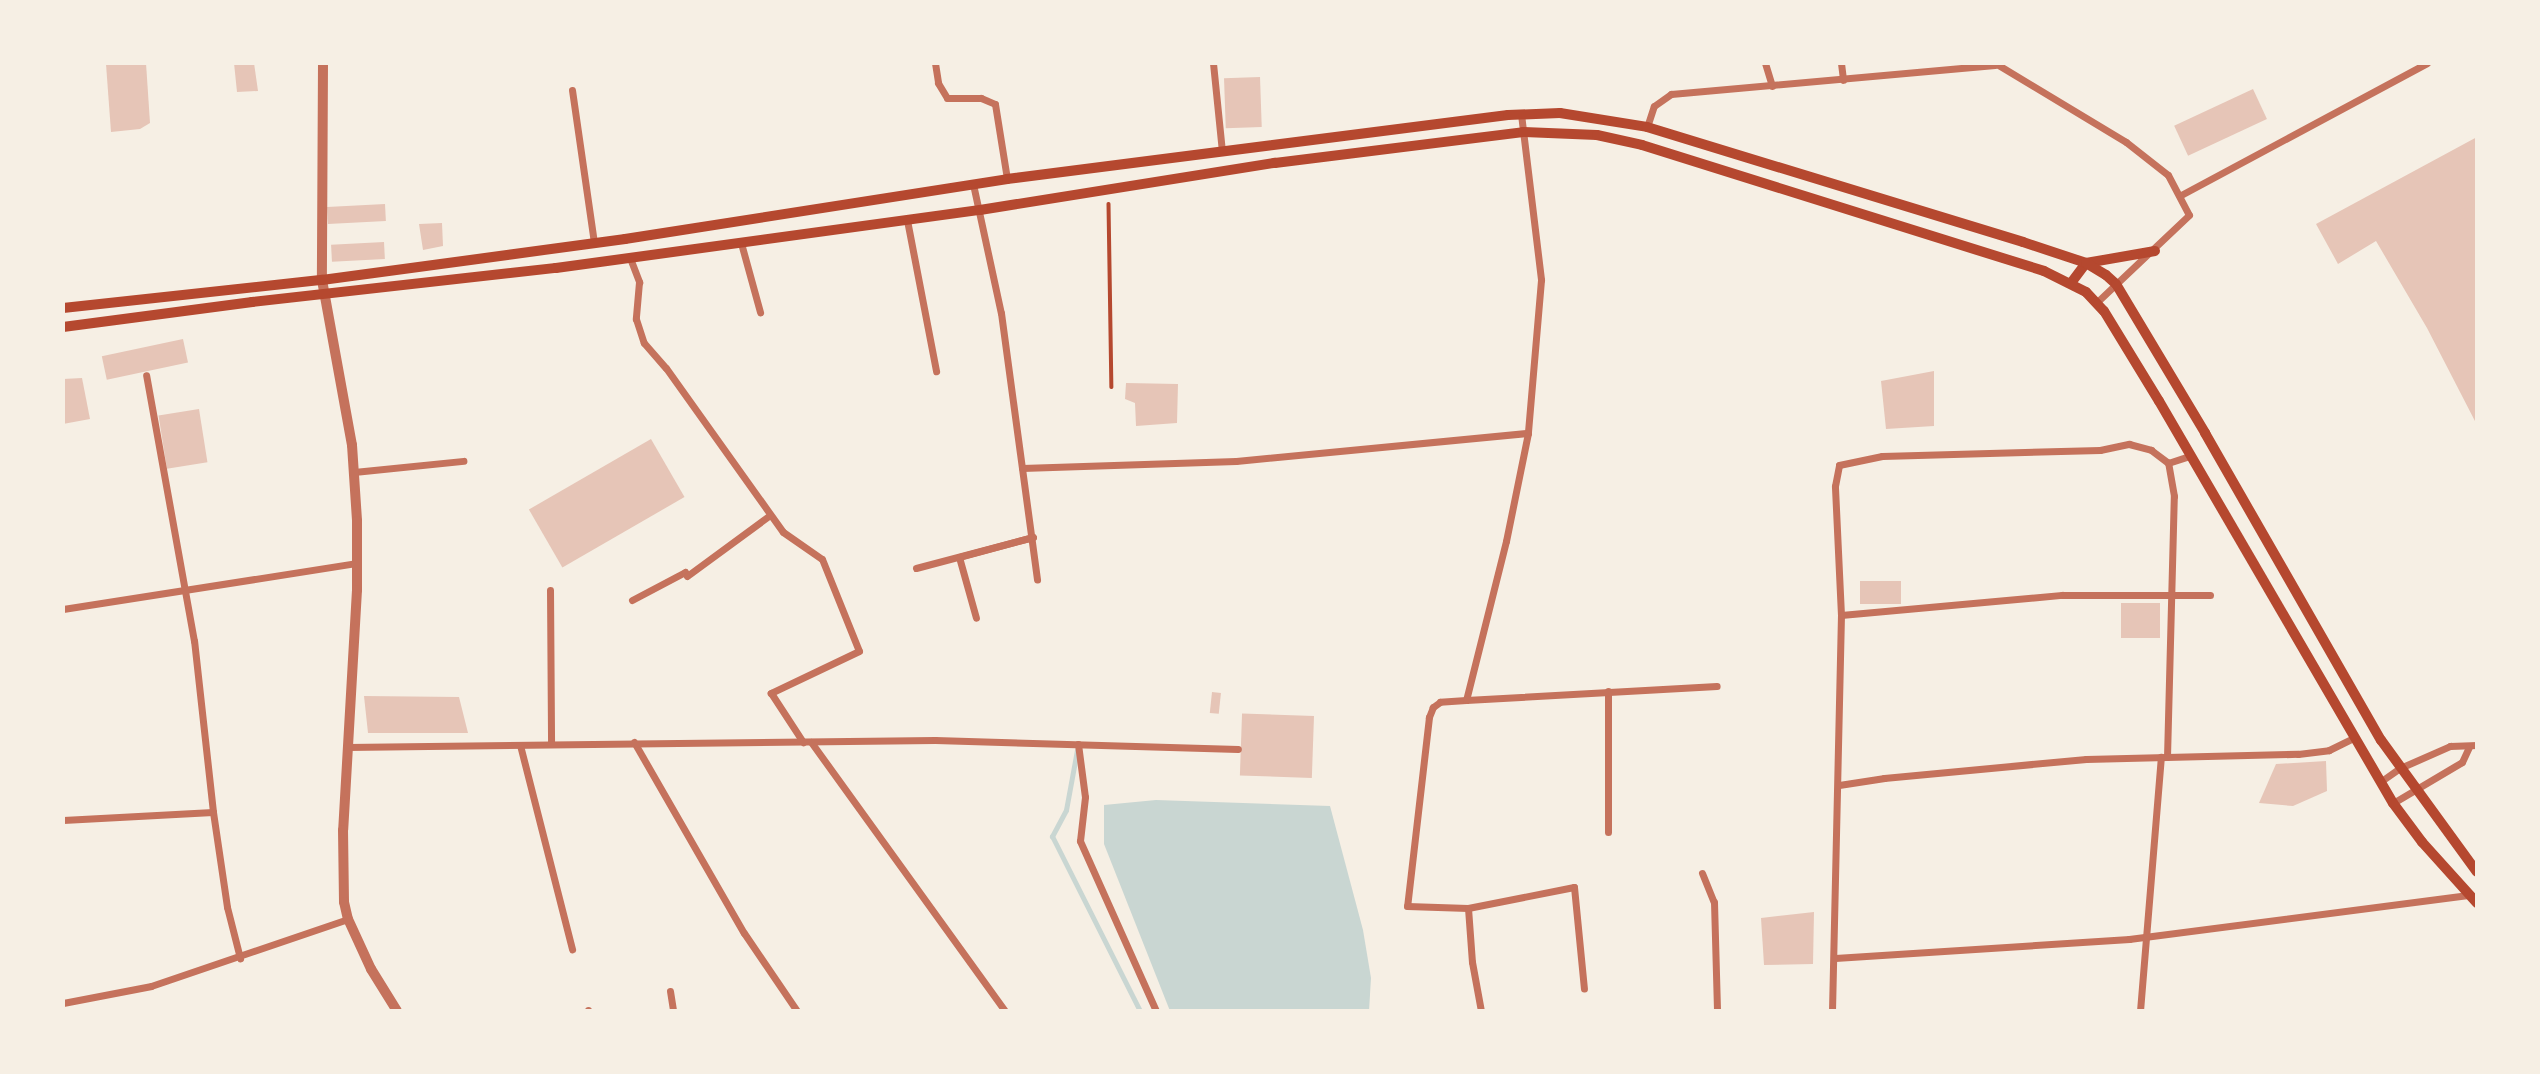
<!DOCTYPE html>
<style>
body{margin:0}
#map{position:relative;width:2540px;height:1074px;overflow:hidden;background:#f6efe4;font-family:Spectral,serif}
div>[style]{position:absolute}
.water>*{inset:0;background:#c9d6d2}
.stream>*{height:5px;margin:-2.5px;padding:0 2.5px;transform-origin:2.5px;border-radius:2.5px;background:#c9d6d2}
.building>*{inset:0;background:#e6c5b7;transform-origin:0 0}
.path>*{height:3.5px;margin:-1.75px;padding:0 1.75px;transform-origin:1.75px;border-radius:1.75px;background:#b5482f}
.minor>*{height:7px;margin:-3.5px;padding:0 3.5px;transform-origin:3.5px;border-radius:3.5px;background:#c5725c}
.tertiary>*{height:10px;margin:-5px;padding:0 5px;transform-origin:5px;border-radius:5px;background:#c5725c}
.secondary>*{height:10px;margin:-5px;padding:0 5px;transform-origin:5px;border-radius:5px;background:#b5482f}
span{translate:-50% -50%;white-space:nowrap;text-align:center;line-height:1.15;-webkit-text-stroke:6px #f6efe4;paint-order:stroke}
.frame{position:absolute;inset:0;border:65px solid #f6efe4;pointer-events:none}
</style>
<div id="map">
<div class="water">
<div style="clip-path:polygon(1156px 800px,1330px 806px,1363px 930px,1371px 978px,1369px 1011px,1170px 1011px,1104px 844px,1104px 805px)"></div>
</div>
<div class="stream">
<div style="left:1077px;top:750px;width:61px;rotate:100.4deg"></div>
<div style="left:1066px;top:810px;width:30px;rotate:118deg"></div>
<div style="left:1052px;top:836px;width:196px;rotate:63.3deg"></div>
</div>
<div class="building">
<div style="clip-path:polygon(146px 63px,150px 123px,140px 129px,111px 132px,106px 64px)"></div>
<div style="clip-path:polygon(234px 63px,254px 63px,258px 91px,237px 92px)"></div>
<div style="left:1260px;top:77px;width:50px;height:36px;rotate:88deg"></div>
<div style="left:2253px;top:89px;width:33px;height:87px;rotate:65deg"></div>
<div style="clip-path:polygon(2477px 137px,2477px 425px,2427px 328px,2376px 241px,2338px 264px,2316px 224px)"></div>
<div style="left:385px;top:204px;width:17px;height:58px;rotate:87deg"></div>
<div style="clip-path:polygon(442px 223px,443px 246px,423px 250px,419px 224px)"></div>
<div style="left:384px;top:242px;width:17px;height:53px;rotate:87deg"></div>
<div style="left:183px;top:339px;width:24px;height:83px;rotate:78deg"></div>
<div style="clip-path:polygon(1934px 371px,1934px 426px,1886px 429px,1881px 381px)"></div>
<div style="clip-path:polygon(82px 378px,90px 419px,63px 424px,63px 379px)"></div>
<div style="clip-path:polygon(1126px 383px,1178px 384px,1177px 423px,1136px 426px,1135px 403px,1125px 399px)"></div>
<div style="left:199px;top:409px;width:54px;height:41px;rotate:81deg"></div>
<div style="left:651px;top:439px;width:67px;height:141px;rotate:60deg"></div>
<div style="left:1860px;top:581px;width:41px;height:23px"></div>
<div style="left:2121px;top:603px;width:39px;height:35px"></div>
<div style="left:1212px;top:692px;width:9px;height:21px;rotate:6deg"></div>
<div style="clip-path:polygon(364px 696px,459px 697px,468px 733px,368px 733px)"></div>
<div style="left:1314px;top:716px;width:62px;height:72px;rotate:92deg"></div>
<div style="clip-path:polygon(2326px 761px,2327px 791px,2293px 806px,2259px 803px,2276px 764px)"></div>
<div style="clip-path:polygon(1814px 912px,1813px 964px,1764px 965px,1761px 918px)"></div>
</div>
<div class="path">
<div style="left:1109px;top:204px;width:183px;rotate:89.1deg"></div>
</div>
<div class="minor">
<div style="left:935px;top:63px;width:20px;rotate:81deg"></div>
<div style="left:938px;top:83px;width:17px;rotate:59deg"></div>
<div style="left:947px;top:98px;width:34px"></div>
<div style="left:981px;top:98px;width:15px;rotate:23deg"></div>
<div style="left:995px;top:104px;width:76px;rotate:80.9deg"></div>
<div style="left:1213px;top:63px;width:88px;rotate:84.2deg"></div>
<div style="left:1765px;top:63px;width:24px;rotate:73deg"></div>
<div style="left:1841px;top:63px;width:17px;rotate:83deg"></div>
<div style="left:1995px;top:63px;width:153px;rotate:31.1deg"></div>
<div style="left:2126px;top:142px;width:53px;rotate:38.2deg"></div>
<div style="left:2168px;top:175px;width:45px;rotate:62.3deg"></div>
<div style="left:2189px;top:215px;width:128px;rotate:136.6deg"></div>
<div style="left:572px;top:90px;width:155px;rotate:81.8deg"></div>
<div style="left:1521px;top:114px;width:167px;rotate:83.1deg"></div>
<div style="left:1541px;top:280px;width:154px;rotate:94.9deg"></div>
<div style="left:1528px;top:433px;width:110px;rotate:101.5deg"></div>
<div style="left:1506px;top:541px;width:164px;rotate:104.1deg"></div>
<div style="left:1466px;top:700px;width:26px;rotate:176deg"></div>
<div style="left:1440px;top:702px;width:9px;rotate:144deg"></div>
<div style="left:1433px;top:707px;width:11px;rotate:112deg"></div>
<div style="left:1429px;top:717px;width:190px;rotate:96.6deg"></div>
<div style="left:1407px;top:906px;width:61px;rotate:1.9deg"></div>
<div style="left:1468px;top:908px;width:108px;rotate:-11.2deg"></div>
<div style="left:1574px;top:887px;width:102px;rotate:84.4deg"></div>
<div style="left:1647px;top:127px;width:22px;rotate:-72deg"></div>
<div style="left:1654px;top:106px;width:21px;rotate:-35deg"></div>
<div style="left:1671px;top:94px;width:325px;rotate:-5.1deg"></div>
<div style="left:973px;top:184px;width:132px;rotate:77.8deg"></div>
<div style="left:1001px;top:313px;width:269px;rotate:82.3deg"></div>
<div style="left:2181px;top:195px;width:279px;rotate:-28.2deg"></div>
<div style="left:907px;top:220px;width:154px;rotate:79.1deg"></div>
<div style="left:741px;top:243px;width:72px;rotate:74.6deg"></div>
<div style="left:630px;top:258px;width:26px;rotate:69deg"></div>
<div style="left:639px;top:282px;width:37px;rotate:95deg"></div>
<div style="left:636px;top:319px;width:25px;rotate:72deg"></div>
<div style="left:644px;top:343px;width:33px;rotate:49deg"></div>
<div style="left:666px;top:368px;width:201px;rotate:54.5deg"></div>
<div style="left:783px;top:532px;width:47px;rotate:34.7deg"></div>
<div style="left:822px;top:559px;width:99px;rotate:68.1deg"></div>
<div style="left:859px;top:651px;width:98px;rotate:154.5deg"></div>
<div style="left:771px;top:693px;width:59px;rotate:56.9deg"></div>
<div style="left:1022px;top:468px;width:214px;rotate:-1.9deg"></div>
<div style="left:1236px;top:461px;width:293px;rotate:-5.5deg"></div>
<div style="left:354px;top:472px;width:110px;rotate:-5.8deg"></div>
<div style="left:916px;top:568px;width:121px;rotate:-14.8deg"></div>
<div style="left:1033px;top:537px;width:77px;rotate:164.9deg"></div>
<div style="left:959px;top:557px;width:63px;rotate:74.4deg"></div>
<div style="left:550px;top:590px;width:154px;rotate:89.6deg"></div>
<div style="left:632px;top:600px;width:60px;rotate:-27.8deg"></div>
<div style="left:685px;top:572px;width:4px;rotate:63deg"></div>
<div style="left:687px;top:576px;width:103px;rotate:-36.3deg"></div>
<div style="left:63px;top:609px;width:298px;rotate:-8.9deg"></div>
<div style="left:1841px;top:615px;width:222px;rotate:-5.2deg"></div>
<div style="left:2062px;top:595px;width:148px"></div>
<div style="left:1608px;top:691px;width:141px;rotate:90deg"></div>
<div style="left:1466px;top:700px;width:251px;rotate:-3.2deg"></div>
<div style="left:634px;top:742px;width:220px;rotate:60.1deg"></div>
<div style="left:744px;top:933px;width:94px;rotate:55.8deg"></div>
<div style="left:811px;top:742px;width:332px;rotate:54.2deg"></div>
<div style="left:1078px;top:744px;width:53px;rotate:82.5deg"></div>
<div style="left:1085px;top:797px;width:44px;rotate:96.5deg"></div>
<div style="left:1080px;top:841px;width:186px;rotate:65.9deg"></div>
<div style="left:520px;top:745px;width:211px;rotate:75.7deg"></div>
<div style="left:347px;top:747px;width:588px;rotate:-0.68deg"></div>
<div style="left:935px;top:740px;width:303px;rotate:1.7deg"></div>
<div style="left:2167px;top:757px;width:261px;rotate:-88.5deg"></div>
<div style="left:2174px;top:496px;width:34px;rotate:-100deg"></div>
<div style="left:2380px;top:782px;width:24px;rotate:-35deg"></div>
<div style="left:2400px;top:768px;width:55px;rotate:-23.7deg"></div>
<div style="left:2450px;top:746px;width:27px;rotate:-2deg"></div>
<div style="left:1839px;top:785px;width:46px;rotate:-8.8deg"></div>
<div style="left:1884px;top:778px;width:203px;rotate:-5.4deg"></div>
<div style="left:2086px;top:759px;width:212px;rotate:-1.4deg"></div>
<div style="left:2298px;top:754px;width:31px;rotate:-7deg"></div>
<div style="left:2329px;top:750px;width:28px;rotate:-26deg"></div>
<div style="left:2393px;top:803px;width:80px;rotate:-30.7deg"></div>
<div style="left:2462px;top:762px;width:17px;rotate:-65deg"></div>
<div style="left:213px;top:812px;width:96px;rotate:81.6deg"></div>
<div style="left:227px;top:907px;width:53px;rotate:75.7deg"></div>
<div style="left:63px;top:820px;width:150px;rotate:-3.1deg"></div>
<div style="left:213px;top:812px;width:172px;rotate:-96.3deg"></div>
<div style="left:194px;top:641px;width:270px;rotate:-100.2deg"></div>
<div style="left:1702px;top:873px;width:31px;rotate:68deg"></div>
<div style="left:1714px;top:902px;width:109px;rotate:88.4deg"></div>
<div style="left:1468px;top:908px;width:54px;rotate:85.8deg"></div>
<div style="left:1472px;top:962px;width:50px;rotate:79.6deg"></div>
<div style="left:1835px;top:958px;width:295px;rotate:-3.7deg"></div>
<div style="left:2129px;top:939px;width:344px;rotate:-7.4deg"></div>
<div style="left:670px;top:991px;width:20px;rotate:81deg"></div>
<div style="left:63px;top:1003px;width:90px;rotate:-10.9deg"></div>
<div style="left:151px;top:986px;width:208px;rotate:-18.8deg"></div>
<div style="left:588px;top:1010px;width:1px;rotate:90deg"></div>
<div style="left:1832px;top:1011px;width:396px;rotate:-88.7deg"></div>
<div style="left:1841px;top:615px;width:129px;rotate:-92.7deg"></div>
<div style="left:1835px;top:486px;width:21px;rotate:-79deg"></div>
<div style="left:1839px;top:465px;width:44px;rotate:-11.8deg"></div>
<div style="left:1882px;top:456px;width:218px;rotate:-1.6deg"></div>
<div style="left:2100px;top:450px;width:30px;rotate:-12deg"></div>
<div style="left:2129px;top:444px;width:23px;rotate:15deg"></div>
<div style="left:2151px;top:450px;width:21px;rotate:37deg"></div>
<div style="left:2168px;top:463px;width:23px;rotate:-18deg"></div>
<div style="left:2140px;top:1011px;width:255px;rotate:-85.3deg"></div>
</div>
<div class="tertiary">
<div style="left:323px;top:63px;width:217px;rotate:90.3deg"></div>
<div style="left:322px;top:280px;width:168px;rotate:79.7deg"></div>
<div style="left:352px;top:445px;width:76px;rotate:86.2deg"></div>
<div style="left:357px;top:521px;width:69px;rotate:90deg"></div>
<div style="left:357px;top:590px;width:240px;rotate:93.3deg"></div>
<div style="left:343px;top:830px;width:72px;rotate:89.2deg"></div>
<div style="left:344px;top:902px;width:17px;rotate:77deg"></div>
<div style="left:348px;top:919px;width:55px;rotate:65.3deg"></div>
<div style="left:371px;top:969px;width:49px;rotate:58.2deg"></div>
</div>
<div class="secondary">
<div style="left:2071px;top:283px;width:25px;rotate:-53deg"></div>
<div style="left:2086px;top:263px;width:70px;rotate:-9.9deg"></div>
<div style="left:63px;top:308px;width:261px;rotate:-6.2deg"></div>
<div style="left:322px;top:280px;width:306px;rotate:-7.7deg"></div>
<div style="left:625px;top:239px;width:387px;rotate:-8.9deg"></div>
<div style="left:1007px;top:179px;width:505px;rotate:-7.28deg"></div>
<div style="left:1508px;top:115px;width:52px;rotate:-2.2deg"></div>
<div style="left:1560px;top:113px;width:88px;rotate:9.1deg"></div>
<div style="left:1647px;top:127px;width:393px;rotate:17deg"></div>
<div style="left:2023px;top:242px;width:66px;rotate:18.4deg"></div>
<div style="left:2086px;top:263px;width:23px;rotate:31deg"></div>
<div style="left:2106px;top:275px;width:13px;rotate:42deg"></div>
<div style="left:2116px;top:284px;width:174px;rotate:59.1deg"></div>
<div style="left:2205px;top:433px;width:354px;rotate:60.2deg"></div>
<div style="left:2381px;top:740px;width:163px;rotate:54deg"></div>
<div style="left:63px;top:327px;width:191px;rotate:-7.5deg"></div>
<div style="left:252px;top:302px;width:306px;rotate:-6.4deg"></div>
<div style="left:556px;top:268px;width:428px;rotate:-7.8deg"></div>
<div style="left:980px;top:210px;width:299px;rotate:-9.1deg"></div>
<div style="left:1275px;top:163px;width:250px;rotate:-7.1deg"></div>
<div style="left:1523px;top:132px;width:74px;rotate:2.3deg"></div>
<div style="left:1597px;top:135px;width:46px;rotate:12.5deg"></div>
<div style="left:1642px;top:145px;width:421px;rotate:17.4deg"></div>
<div style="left:2044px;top:271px;width:47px;rotate:26.6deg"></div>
<div style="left:2086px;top:292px;width:26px;rotate:47deg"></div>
<div style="left:2104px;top:311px;width:105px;rotate:58.6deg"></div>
<div style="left:2159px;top:401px;width:465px;rotate:59.8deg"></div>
<div style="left:2393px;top:803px;width:49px;rotate:53.4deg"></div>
<div style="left:2422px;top:842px;width:82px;rotate:48deg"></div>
</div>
<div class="frame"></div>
</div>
